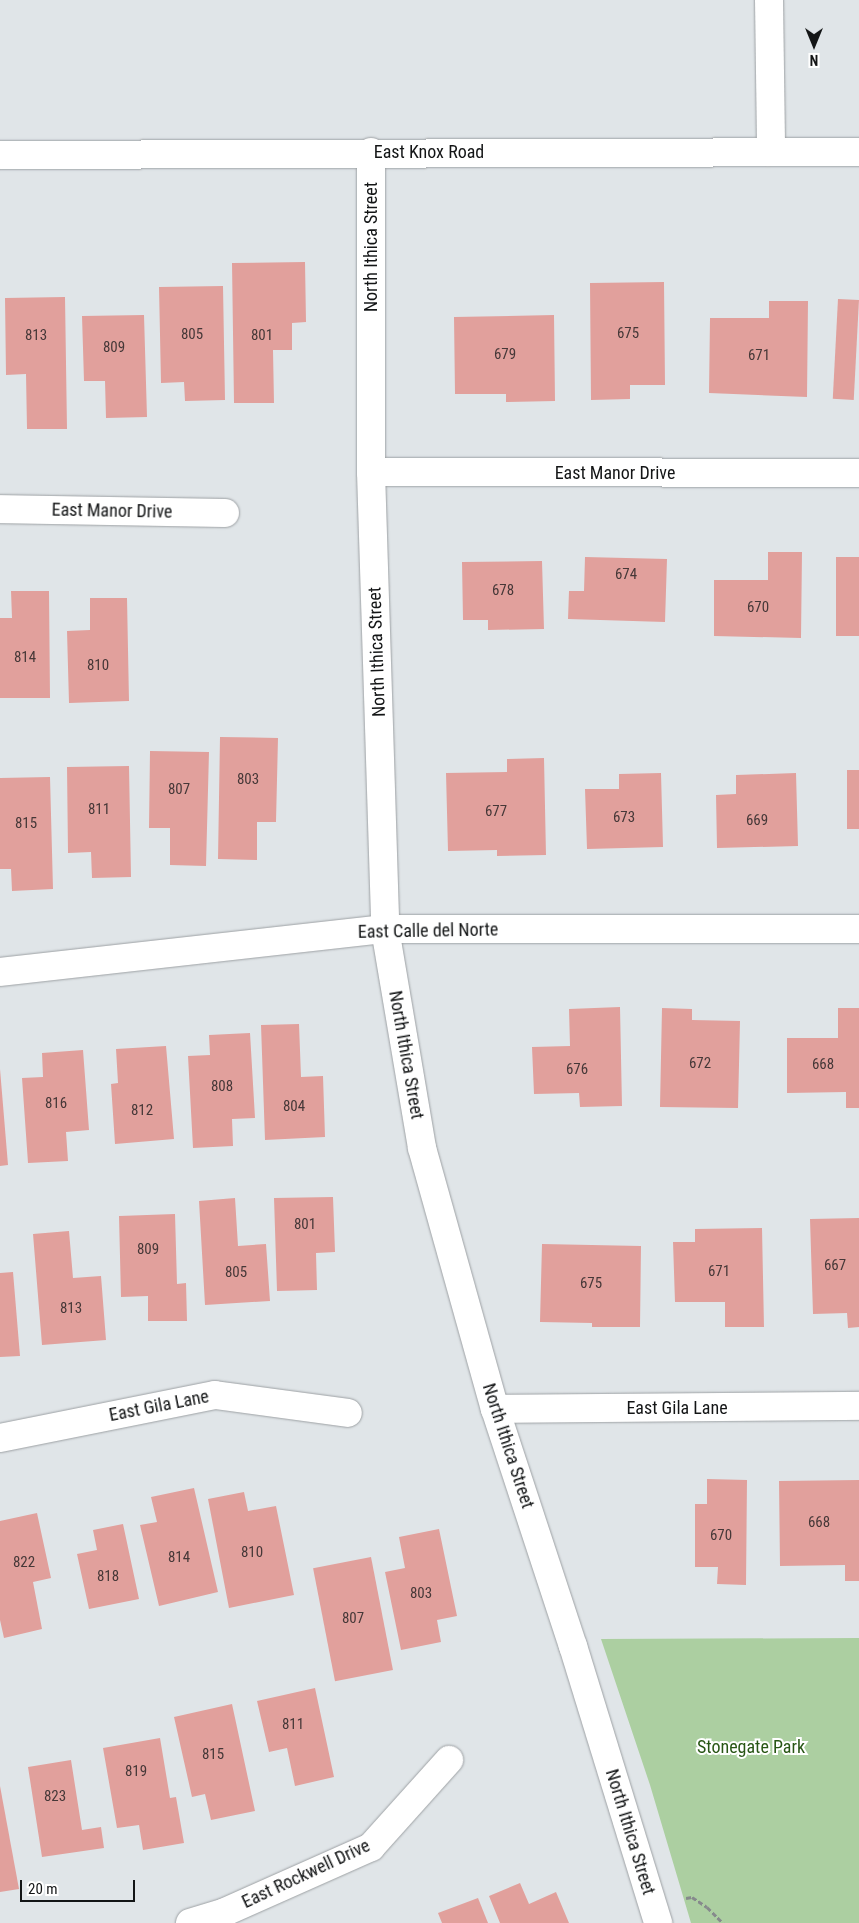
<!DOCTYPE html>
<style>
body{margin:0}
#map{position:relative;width:859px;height:1923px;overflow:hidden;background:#e0e5e8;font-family:"Roboto Condensed",sans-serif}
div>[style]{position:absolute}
.green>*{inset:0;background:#accfa1}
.building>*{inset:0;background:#e1a09c;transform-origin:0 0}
.path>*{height:3px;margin-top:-1.5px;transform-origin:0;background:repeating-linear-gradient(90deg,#868a8c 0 5px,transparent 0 7.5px)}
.roads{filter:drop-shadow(0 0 1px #9da1a4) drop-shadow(0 0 1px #9da1a4)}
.minor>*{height:28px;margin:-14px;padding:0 14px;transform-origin:14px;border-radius:14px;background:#fff}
span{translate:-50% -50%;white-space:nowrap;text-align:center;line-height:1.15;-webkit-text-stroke:4px #fff;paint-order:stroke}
.number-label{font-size:15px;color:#463838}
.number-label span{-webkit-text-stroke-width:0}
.street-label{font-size:18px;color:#131516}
.park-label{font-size:18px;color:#285615}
.north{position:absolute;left:789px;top:20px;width:50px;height:50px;-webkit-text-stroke:4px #fff;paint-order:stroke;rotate:180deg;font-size:14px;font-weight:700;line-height:20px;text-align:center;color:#131516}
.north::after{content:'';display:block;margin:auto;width:18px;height:22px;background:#131516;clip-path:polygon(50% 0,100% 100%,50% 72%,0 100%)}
.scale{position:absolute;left:20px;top:1880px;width:115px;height:22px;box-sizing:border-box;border:2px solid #131516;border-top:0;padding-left:6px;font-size:15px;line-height:18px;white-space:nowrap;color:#131516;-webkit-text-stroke:4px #fff;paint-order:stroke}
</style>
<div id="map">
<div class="green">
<div style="clip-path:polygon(859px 1638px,859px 1923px,691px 1923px,650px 1785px,601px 1639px)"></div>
</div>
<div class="building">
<div style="clip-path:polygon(305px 262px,306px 322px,292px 323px,292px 350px,273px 350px,274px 403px,234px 403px,232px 263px)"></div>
<div style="clip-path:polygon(664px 282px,665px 385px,630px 385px,630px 399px,591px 400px,590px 283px)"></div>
<div style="clip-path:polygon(223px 286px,225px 400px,185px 401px,184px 382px,161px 383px,159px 287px)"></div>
<div style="clip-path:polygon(65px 297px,67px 429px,27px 429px,26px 374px,6px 375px,5px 298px)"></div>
<div style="left:838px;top:299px;width:21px;height:100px;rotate:3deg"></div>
<div style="clip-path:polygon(769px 301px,808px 301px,807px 397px,709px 393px,710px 318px,769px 318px)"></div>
<div style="clip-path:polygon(144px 315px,147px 417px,106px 418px,105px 381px,84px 381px,82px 316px)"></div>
<div style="clip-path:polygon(554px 315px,555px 401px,506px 402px,506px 394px,455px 394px,454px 317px)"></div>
<div style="clip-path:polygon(768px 552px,802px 552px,801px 638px,714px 636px,714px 580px,768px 580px)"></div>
<div style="clip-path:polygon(585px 557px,667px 559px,665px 622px,568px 619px,569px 591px,584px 591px)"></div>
<div style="left:836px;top:557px;width:23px;height:79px"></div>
<div style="clip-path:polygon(542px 561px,544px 629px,488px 630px,488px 620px,463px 620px,462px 562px)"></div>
<div style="clip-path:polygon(11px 591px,49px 591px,50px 698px,0 698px,0 618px,12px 618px)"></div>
<div style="clip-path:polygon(90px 598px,127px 598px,129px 701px,69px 703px,67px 631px,90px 630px)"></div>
<div style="clip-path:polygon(220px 737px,278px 738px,276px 822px,257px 822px,257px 860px,218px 859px)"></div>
<div style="clip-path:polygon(150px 751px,209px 752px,206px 866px,170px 865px,170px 828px,149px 828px)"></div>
<div style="clip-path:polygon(544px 758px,546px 855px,497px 856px,497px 850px,448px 851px,446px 773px,507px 772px,507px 759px)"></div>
<div style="clip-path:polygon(129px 766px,131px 877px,92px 878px,91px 852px,68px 853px,67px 767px)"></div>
<div style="left:847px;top:770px;width:12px;height:59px"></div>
<div style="clip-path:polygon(661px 773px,663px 847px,587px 849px,585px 789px,619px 789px,619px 774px)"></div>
<div style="clip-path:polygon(796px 773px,798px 846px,717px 848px,716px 795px,736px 794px,736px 775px)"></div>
<div style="clip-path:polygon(50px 777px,53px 889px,12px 891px,11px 869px,0 869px,0 778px)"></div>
<div style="clip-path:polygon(620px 1007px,622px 1106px,580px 1107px,579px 1093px,534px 1094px,532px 1047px,570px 1046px,569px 1009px)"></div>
<div style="clip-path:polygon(662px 1008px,692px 1009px,692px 1020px,740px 1021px,738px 1108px,660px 1107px)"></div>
<div style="clip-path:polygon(838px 1008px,859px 1008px,859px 1108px,846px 1108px,846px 1092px,787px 1093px,787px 1038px,838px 1038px)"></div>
<div style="clip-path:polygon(299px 1024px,301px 1077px,323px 1076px,325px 1137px,265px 1140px,261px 1025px)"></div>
<div style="clip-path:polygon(250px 1033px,255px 1118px,232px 1119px,233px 1146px,193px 1148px,188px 1056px,210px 1055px,209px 1035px)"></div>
<div style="clip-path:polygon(166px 1046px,174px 1139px,115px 1144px,111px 1084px,118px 1083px,116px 1049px)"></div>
<div style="clip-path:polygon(83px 1050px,89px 1130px,66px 1132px,68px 1161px,28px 1163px,22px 1078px,43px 1077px,42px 1053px)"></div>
<div style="clip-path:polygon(0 1069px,8px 1165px,0 1166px)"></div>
<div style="clip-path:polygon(333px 1197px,335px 1252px,316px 1253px,317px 1290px,277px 1291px,274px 1198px)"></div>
<div style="clip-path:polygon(235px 1198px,238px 1246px,266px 1244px,270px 1301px,205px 1305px,199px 1201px)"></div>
<div style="clip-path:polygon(175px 1214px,177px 1284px,186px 1283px,187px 1321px,148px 1321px,148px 1296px,121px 1297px,119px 1216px)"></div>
<div style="clip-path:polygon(859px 1218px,859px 1327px,848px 1328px,847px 1313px,813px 1314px,810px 1219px)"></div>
<div style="clip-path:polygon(762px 1228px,764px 1327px,725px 1327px,725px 1302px,675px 1302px,673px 1242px,695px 1242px,695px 1229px)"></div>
<div style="clip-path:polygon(69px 1231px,73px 1278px,101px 1276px,106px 1340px,42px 1345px,33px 1234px)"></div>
<div style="clip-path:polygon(542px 1244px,641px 1246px,640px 1327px,592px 1327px,592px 1323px,540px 1322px)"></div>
<div style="clip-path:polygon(13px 1272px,20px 1356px,0 1357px,0 1273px)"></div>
<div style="clip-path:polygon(707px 1479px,747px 1480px,746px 1585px,717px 1584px,718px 1567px,695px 1567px,695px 1504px,707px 1504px)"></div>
<div style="clip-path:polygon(859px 1480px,859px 1581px,845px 1581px,845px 1565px,780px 1566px,779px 1481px)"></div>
<div style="clip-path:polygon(194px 1488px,218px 1592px,159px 1606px,140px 1525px,157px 1522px,151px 1497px)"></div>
<div style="clip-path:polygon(244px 1492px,248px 1511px,276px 1506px,294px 1595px,229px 1608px,208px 1499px)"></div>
<div style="clip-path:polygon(37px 1513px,51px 1578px,33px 1582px,42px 1629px,4px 1638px,0 1620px,0 1521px)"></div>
<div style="clip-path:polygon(123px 1524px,139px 1599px,89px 1609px,77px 1554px,97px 1550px,93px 1530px)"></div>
<div style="clip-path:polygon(439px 1529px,457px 1616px,437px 1620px,441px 1642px,401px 1650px,385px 1572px,405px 1568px,399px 1537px)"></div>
<div style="left:371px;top:1557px;width:115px;height:59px;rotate:79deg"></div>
<div style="clip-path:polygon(315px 1688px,334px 1777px,295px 1786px,287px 1748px,269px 1752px,257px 1701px)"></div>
<div style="clip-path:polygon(232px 1704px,255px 1811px,211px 1820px,205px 1794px,192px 1797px,174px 1717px)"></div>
<div style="clip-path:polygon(160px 1738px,170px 1798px,176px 1797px,184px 1843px,143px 1850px,139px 1825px,117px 1828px,103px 1748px)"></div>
<div style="clip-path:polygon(71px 1760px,82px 1830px,101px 1827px,104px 1848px,42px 1857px,28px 1767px)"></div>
<div style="clip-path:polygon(0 1786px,19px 1889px,0 1892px)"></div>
<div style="clip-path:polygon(520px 1883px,529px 1904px,556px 1892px,569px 1923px,500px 1923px,489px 1896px)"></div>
<div style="clip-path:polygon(478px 1898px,488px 1923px,442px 1923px,438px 1913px)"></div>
</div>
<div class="path">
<div style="left:686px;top:1898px;width:6px;rotate:-9deg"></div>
<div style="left:692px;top:1897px;width:18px;rotate:34deg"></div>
<div style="left:707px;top:1907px;width:23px;rotate:45deg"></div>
</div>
<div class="roads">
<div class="minor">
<div style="left:769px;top:0;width:152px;rotate:89.2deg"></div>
<div style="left:371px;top:152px;width:320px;rotate:90deg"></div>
<div style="left:371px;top:472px;width:457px;rotate:88.2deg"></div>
<div style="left:385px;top:929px;width:222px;rotate:80.4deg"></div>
<div style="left:422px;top:1148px;width:271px;rotate:74.4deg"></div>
<div style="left:495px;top:1409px;width:250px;rotate:71.8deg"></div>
<div style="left:573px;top:1646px;width:290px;rotate:72.9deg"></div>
<div style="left:0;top:155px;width:859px;rotate:-0.2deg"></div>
<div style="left:371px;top:472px;width:488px;rotate:0.1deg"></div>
<div style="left:0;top:509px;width:225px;rotate:1deg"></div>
<div style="left:0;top:972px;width:387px;rotate:-6.4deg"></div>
<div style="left:385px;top:929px;width:474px"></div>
<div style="left:495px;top:1409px;width:364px;rotate:-0.5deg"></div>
<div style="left:0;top:1438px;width:219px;rotate:-11.3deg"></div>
<div style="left:215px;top:1395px;width:134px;rotate:7.7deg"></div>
<div style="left:190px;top:1923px;width:37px;rotate:-17deg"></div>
<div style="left:225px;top:1912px;width:160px;rotate:-24deg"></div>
<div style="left:371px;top:1847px;width:117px;rotate:-48.1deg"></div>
</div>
</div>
<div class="number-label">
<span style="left:628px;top:334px">675</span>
<span style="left:192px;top:335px">805</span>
<span style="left:36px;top:336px">813</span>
<span style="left:262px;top:336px">801</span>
<span style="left:114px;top:348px">809</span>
<span style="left:505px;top:355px">679</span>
<span style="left:759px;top:356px">671</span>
<span style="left:626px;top:575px">674</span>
<span style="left:503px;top:591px">678</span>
<span style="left:758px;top:608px">670</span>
<span style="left:25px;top:658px">814</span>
<span style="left:98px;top:666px">810</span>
<span style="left:248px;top:780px">803</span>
<span style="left:179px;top:790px">807</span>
<span style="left:99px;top:810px">811</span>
<span style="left:496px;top:812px">677</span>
<span style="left:624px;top:818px">673</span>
<span style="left:757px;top:821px">669</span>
<span style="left:26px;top:824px">815</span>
<span style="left:700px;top:1064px">672</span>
<span style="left:823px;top:1065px">668</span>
<span style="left:577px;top:1070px">676</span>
<span style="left:222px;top:1087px">808</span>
<span style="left:56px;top:1104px">816</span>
<span style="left:294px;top:1107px">804</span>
<span style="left:142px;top:1111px">812</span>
<span style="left:305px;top:1225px">801</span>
<span style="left:148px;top:1250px">809</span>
<span style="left:835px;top:1266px">667</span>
<span style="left:719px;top:1272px">671</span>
<span style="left:236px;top:1273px">805</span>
<span style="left:591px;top:1284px">675</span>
<span style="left:71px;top:1309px">813</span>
<span style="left:819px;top:1523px">668</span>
<span style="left:721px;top:1536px">670</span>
<span style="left:252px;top:1553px">810</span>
<span style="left:179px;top:1558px">814</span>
<span style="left:24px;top:1563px">822</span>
<span style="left:108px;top:1577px">818</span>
<span style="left:421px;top:1594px">803</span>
<span style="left:353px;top:1619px">807</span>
<span style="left:293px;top:1725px">811</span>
<span style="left:213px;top:1755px">815</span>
<span style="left:136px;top:1772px">819</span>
<span style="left:55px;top:1797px">823</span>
</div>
<div class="street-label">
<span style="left:429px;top:152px">East Knox Road</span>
<span style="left:371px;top:247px;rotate:-90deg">North Ithica Street</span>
<span style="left:615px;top:473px">East Manor Drive</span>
<span style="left:112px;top:511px;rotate:1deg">East Manor Drive</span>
<span style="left:377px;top:652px;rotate:-92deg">North Ithica Street</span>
<span style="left:428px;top:931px;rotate:-1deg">East Calle del Norte</span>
<span style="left:406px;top:1055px;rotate:80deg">North Ithica Street</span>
<span style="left:159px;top:1406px;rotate:-11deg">East Gila Lane</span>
<span style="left:677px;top:1408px">East Gila Lane</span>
<span style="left:508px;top:1446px;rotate:72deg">North Ithica Street</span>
<span style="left:630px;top:1832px;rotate:73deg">North Ithica Street</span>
<span style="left:306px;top:1874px;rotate:-25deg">East Rockwell Drive</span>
</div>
<div class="park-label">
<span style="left:751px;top:1747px">Stonegate Park</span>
</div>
<div class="north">N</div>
<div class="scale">20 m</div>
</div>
